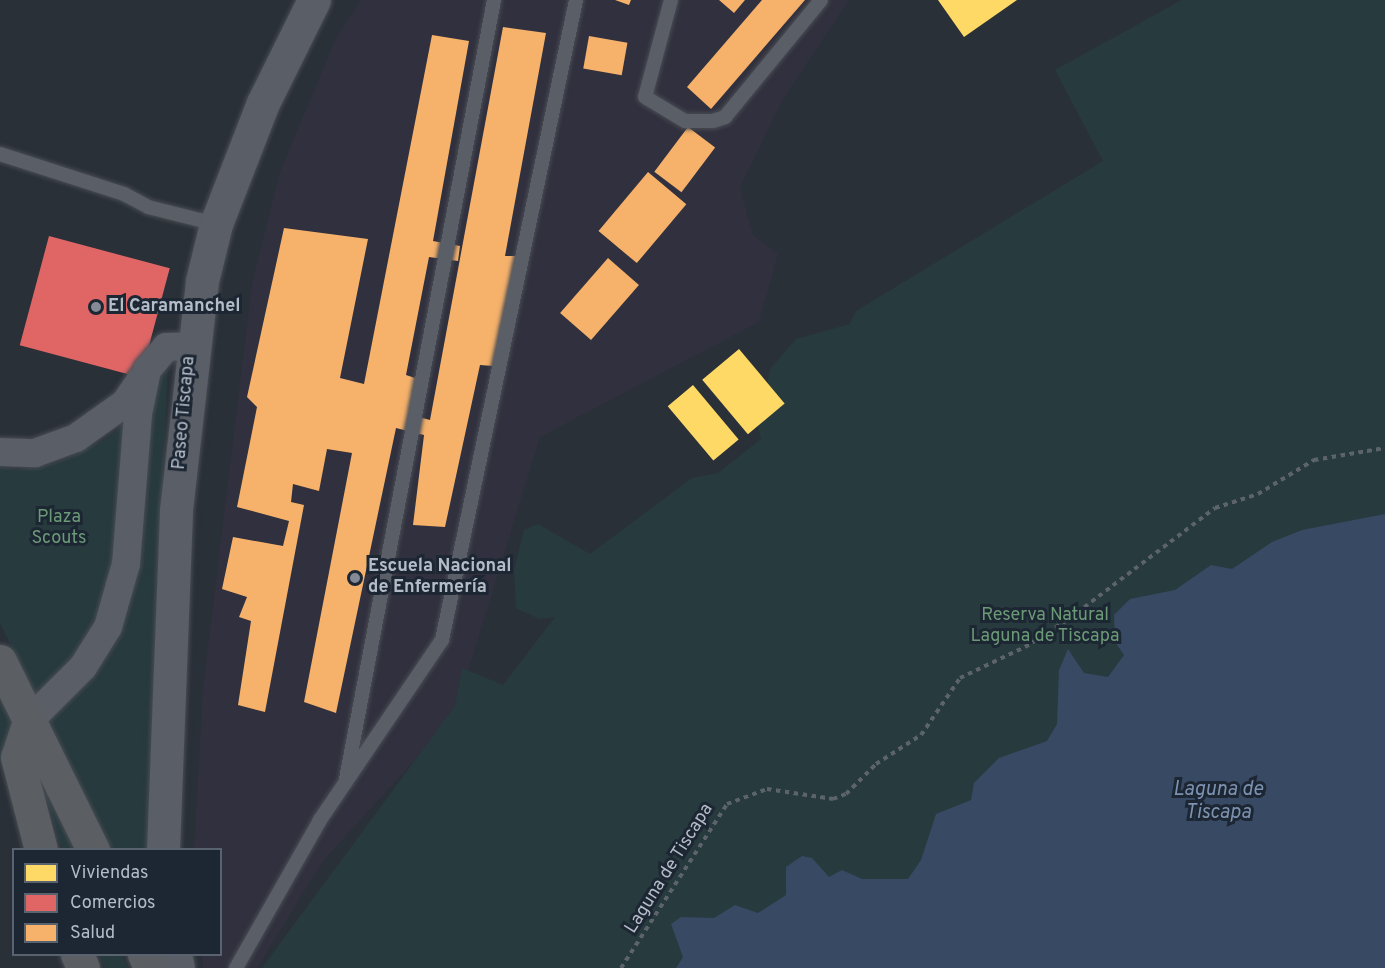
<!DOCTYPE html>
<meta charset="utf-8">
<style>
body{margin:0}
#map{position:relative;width:1385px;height:968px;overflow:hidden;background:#2a3038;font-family:Overpass,sans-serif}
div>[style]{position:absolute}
.medical>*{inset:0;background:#31303e}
.green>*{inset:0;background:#273a3e}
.water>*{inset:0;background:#384963}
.homes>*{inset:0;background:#ffd966;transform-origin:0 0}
.shops>*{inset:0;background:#e06666;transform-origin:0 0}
.health>*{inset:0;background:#f6b26b;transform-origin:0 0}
.path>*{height:4px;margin-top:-2px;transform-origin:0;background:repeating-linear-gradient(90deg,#5d636a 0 4.5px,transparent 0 9px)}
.roads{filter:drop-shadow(0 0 2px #484c53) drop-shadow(0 0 2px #484c53)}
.service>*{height:14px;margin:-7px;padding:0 7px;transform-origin:7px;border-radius:7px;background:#5a5e66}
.minor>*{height:28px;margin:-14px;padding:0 14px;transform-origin:14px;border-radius:14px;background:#5a5e66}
.tertiary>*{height:33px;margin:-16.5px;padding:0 16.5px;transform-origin:16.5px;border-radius:16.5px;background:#5a5e66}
.trunk>*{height:33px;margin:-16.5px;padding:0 16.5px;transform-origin:16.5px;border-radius:16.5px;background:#5b5f64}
.dots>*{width:16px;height:16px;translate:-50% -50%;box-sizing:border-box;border:3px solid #1d2633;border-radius:50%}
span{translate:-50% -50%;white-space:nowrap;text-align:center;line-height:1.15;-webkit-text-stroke:6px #1d2633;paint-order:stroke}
.poi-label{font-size:18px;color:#b4bcc9;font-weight:700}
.left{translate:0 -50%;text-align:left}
.street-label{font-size:18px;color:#b4bcc9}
.park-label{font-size:18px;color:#6b9a76}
.water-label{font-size:20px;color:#7c92b1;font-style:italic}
.legend{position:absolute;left:12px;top:848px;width:210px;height:108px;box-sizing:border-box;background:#1d2633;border:2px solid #59626f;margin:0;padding:8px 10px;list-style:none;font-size:18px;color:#b4bcc9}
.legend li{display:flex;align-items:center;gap:12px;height:30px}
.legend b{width:30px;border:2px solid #59626f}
</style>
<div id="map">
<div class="medical">
<div style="clip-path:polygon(361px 0,849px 0,783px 99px,740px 188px,753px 235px,778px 254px,759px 322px,540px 437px,454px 717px,322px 862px,257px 968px,203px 968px,202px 955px,220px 954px,220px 850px,194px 850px,203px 688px,252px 284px,280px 172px,335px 40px)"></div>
</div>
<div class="green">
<div style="clip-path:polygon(1182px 0,1385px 0,1385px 968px,262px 968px,455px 706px,462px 668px,503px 685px,555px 617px,539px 619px,516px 608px,514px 570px,524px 530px,538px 524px,590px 554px,692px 478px,718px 473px,761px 439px,758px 427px,770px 369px,796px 339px,850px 324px,856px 311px,1103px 161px,1055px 70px)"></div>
<div style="clip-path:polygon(168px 362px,147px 849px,108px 849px,48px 720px,71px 697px,143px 479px,158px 371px)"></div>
<div style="clip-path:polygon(126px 422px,114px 562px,97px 616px,76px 653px,35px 696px,0 623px,0 467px,18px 470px,56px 463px,106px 439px)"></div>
<div style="clip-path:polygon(0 693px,12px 718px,3px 767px,0 760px)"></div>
<div style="clip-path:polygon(37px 770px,74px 849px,62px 849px)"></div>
<div style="clip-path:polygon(100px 955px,122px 955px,128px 968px,105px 968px)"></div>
</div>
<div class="water">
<div style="clip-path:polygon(1385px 514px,1385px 968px,676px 968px,683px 957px,671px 924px,681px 917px,714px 918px,735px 905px,758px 913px,786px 895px,786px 867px,802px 856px,812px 858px,829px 877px,842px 870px,862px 879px,908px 879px,921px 860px,936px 814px,971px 800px,974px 783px,999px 758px,1047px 741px,1057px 724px,1059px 670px,1068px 649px,1084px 673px,1108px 677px,1124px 655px,1115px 642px,1114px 615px,1130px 599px,1175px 590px,1211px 565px,1232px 569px,1272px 542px,1302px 530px)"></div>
</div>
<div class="homes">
<div style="clip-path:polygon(938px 0,1017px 0,964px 37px)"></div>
<div style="left:739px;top:349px;width:71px;height:48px;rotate:50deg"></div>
<div style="left:693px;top:385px;width:71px;height:33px;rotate:50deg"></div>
</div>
<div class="shops">
<div style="left:49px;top:236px;width:125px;height:113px;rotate:15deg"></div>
</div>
<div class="health">
<div style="clip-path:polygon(615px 0,631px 0,629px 5px)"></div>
<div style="clip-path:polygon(719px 0,745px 0,734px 13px)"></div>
<div style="clip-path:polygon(762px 0,805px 0,711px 109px,687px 87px)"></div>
<div style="clip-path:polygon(503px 27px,546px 33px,505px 256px,517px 256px,493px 366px,480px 365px,445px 527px,413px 525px,424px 435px,396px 428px,336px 713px,304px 702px,352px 453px,327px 449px,319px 491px,293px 484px,291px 502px,304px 505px,265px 712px,238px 705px,251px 621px,239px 617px,247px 597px,222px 589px,233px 537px,283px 546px,289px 521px,237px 507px,257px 407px,247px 397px,284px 228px,368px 239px,340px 378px,364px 384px,432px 35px,469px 41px,433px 241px,460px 246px,458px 261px,429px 257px,406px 375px,418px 379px,411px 415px,430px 420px)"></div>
<div style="left:589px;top:36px;width:39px;height:33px;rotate:10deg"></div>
<div style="left:688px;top:127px;width:34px;height:56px;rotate:37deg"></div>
<div style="left:648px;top:172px;width:50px;height:77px;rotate:40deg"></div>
<div style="left:608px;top:258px;width:41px;height:73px;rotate:41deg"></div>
</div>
<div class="path">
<div style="left:621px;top:968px;width:195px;rotate:-57.1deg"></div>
<div style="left:727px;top:804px;width:43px;rotate:-20.6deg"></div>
<div style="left:767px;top:789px;width:67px;rotate:8.6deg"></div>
<div style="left:833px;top:799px;width:14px;rotate:-21deg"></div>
<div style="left:846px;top:794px;width:42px;rotate:-45deg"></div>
<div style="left:876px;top:764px;width:54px;rotate:-32.8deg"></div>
<div style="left:921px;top:735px;width:69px;rotate:-55.6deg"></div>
<div style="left:960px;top:678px;width:72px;rotate:-25.5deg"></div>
<div style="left:1025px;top:647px;width:54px;rotate:-32.8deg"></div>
<div style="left:1070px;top:618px;width:182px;rotate:-37.2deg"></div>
<div style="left:1215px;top:508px;width:45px;rotate:-18deg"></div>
<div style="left:1258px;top:494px;width:66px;rotate:-31.3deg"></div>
<div style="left:1314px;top:460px;width:72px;rotate:-9.6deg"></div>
</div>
<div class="roads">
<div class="service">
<div style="left:671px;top:0;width:100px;rotate:105deg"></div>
<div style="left:645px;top:97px;width:47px;rotate:31deg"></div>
<div style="left:685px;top:121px;width:28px"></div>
<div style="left:713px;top:121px;width:13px;rotate:-18deg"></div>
<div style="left:725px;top:117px;width:151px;rotate:-50.6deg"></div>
<div style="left:0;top:154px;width:130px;rotate:17.9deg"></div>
<div style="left:124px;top:194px;width:27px;rotate:28deg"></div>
<div style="left:148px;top:207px;width:70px;rotate:14deg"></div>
<div style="left:346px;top:779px;width:793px;rotate:-79.24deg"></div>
<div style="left:236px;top:968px;width:170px;rotate:-60.4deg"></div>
<div style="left:320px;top:820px;width:217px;rotate:-55.9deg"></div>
<div style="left:442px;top:640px;width:654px;rotate:-78.17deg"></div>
</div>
<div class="minor">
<div style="left:0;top:452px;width:35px;rotate:2deg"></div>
<div style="left:35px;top:453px;width:44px;rotate:-20.1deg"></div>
<div style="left:76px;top:438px;width:60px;rotate:-35.5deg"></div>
<div style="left:125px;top:403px;width:29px;rotate:-56deg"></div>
<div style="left:29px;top:721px;width:76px;rotate:-45deg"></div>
<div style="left:83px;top:667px;width:47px;rotate:-58deg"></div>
<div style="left:108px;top:627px;width:66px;rotate:-74.1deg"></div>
<div style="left:126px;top:564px;width:150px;rotate:-85.4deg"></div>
<div style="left:138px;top:414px;width:45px;rotate:-78.4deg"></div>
<div style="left:147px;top:370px;width:30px;rotate:-50deg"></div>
<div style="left:166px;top:347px;width:25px;rotate:-2deg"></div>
</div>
<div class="tertiary">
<div style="left:163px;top:850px;width:340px;rotate:-87.8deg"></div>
<div style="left:176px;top:510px;width:230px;rotate:-83.5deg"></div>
<div style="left:202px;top:281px;width:59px;rotate:-76.2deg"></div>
<div style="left:216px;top:224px;width:130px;rotate:-68.8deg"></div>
<div style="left:263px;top:103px;width:115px;rotate:-63.7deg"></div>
<div style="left:175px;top:954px;width:14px;rotate:78deg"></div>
</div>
<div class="trunk">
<div style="left:0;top:661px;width:211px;rotate:63.8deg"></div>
<div style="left:29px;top:721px;width:38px;rotate:108deg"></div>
<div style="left:17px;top:757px;width:96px;rotate:75.5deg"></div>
<div style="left:77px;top:954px;width:15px;rotate:67deg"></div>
<div style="left:144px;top:954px;width:15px;rotate:67deg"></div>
</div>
</div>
<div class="dots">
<div style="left:96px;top:307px;background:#848b96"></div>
<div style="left:355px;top:578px;background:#848b96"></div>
</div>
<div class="poi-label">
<span class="left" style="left:108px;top:307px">El Caramanchel</span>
<span class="left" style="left:368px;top:578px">Escuela Nacional<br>de Enfermería</span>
</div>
<div class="street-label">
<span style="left:185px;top:413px;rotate:-85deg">Paseo Tiscapa</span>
<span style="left:670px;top:869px;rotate:-58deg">Laguna de Tiscapa</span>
</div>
<div class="park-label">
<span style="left:59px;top:529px">Plaza<br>Scouts</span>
<span style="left:1045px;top:627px">Reserva Natural<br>Laguna de Tiscapa</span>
</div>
<div class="water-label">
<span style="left:1218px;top:802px">Laguna de<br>Tiscapa</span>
</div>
<ul class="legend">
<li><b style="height:16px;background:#ffd966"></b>Viviendas</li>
<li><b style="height:16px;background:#e06666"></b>Comercios</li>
<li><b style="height:16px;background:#f6b26b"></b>Salud</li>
</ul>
</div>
